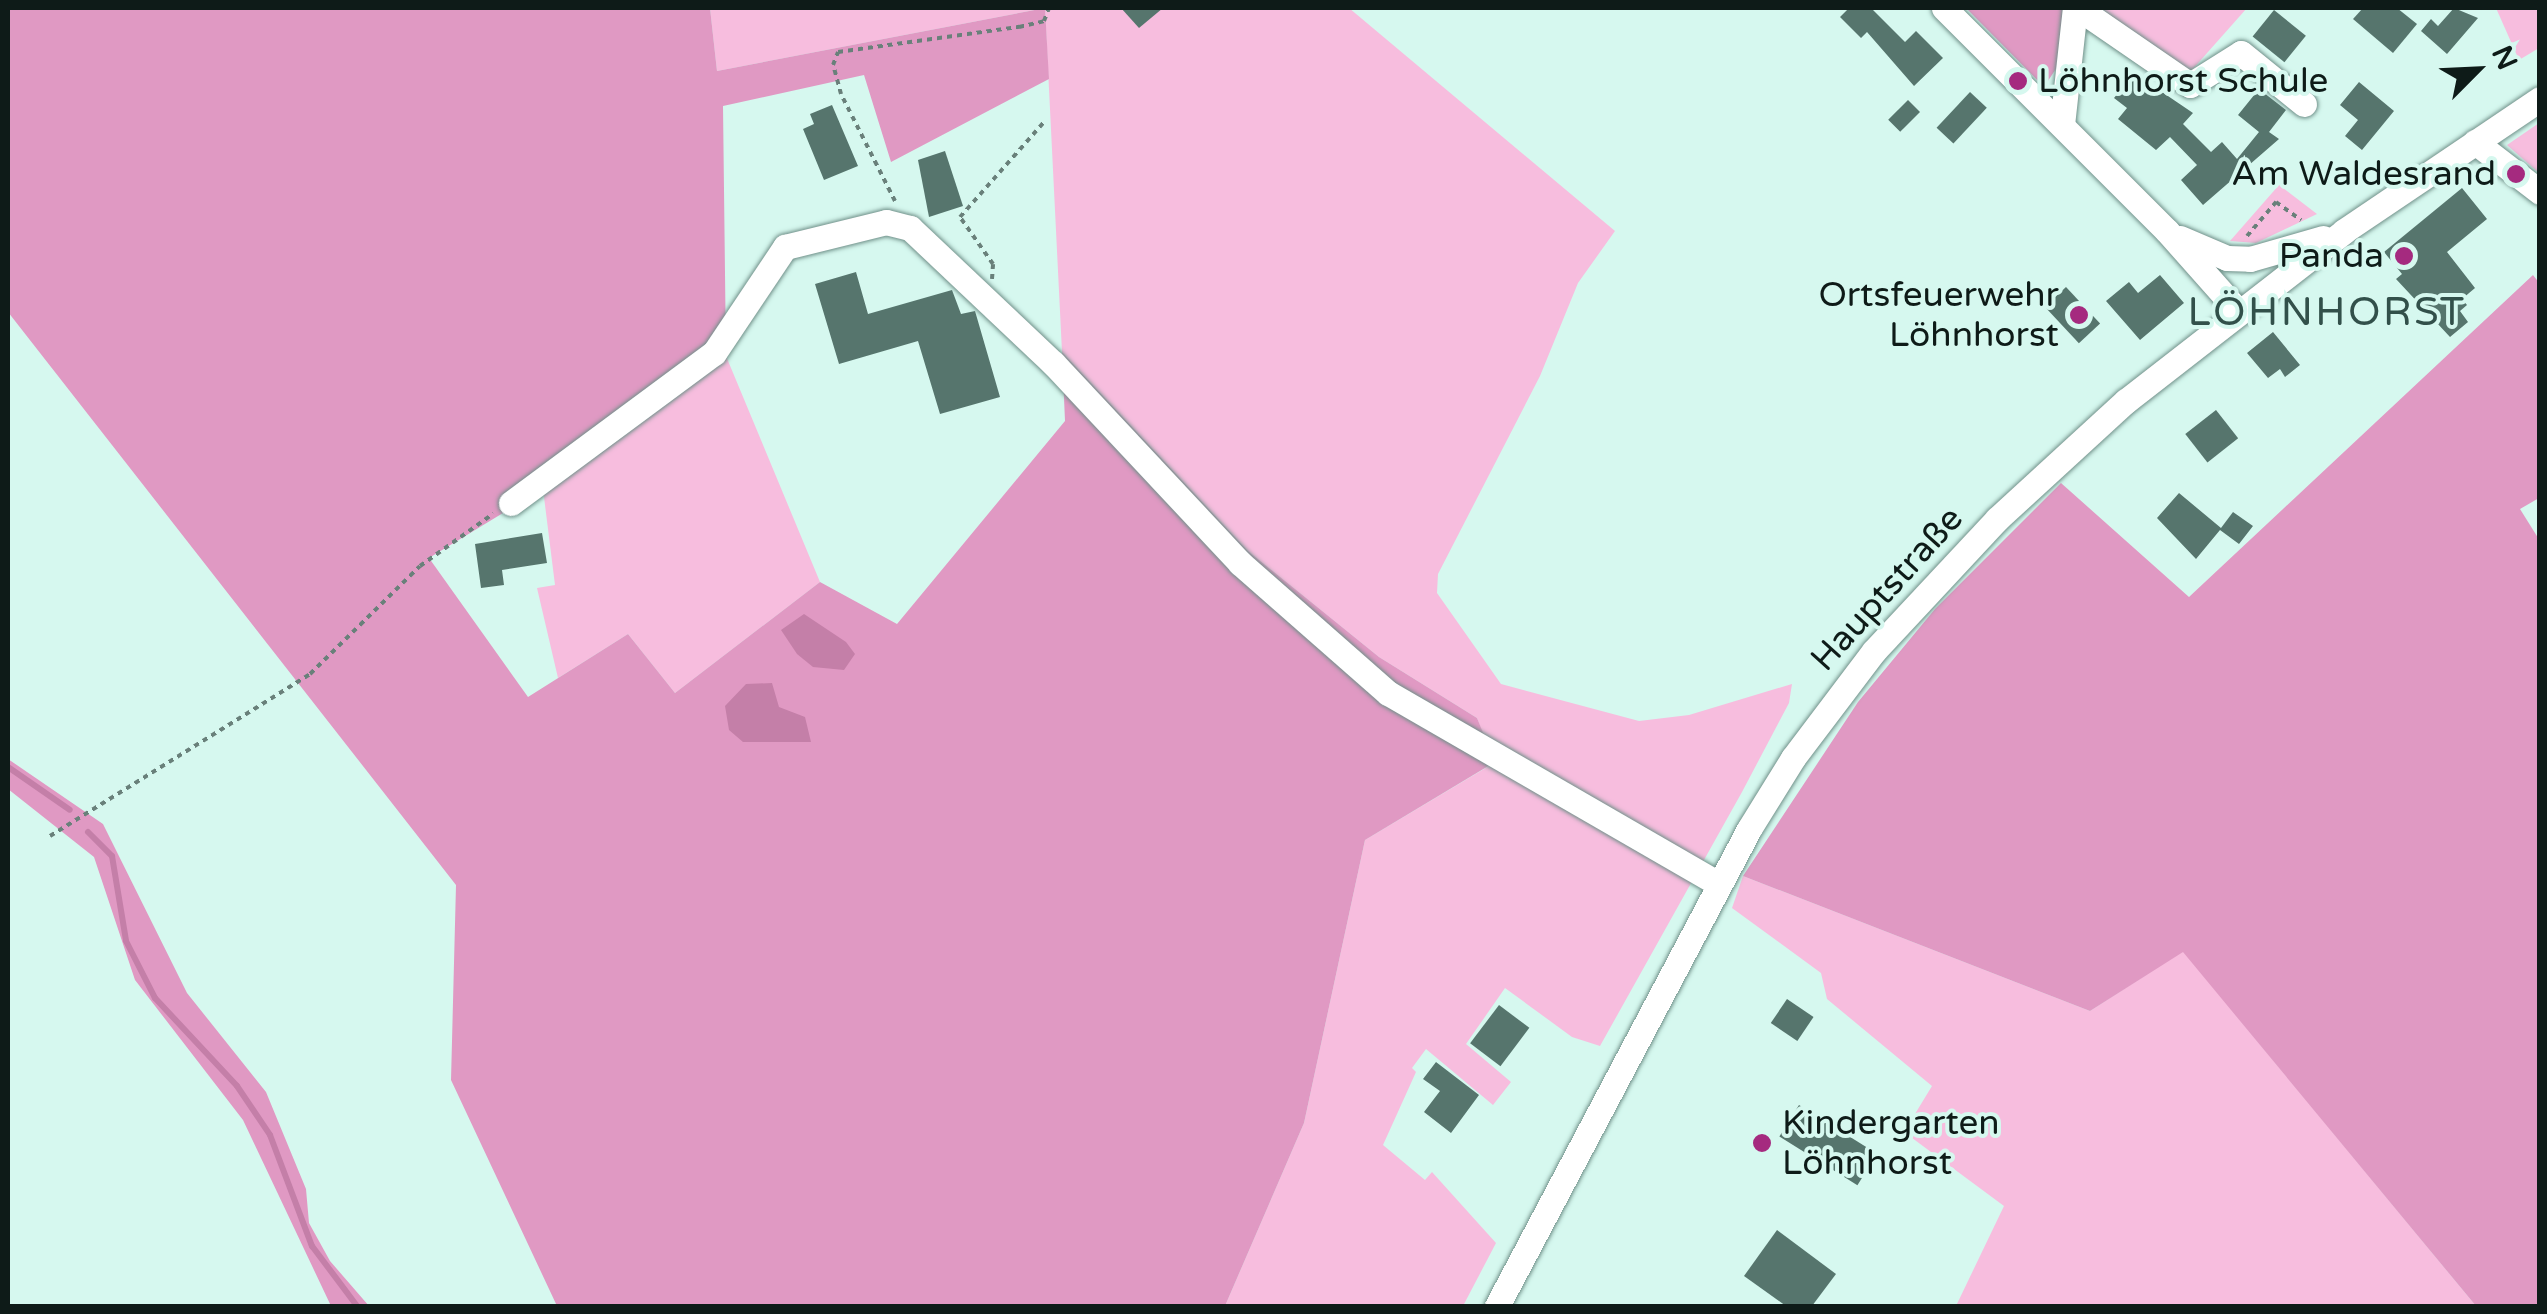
<!DOCTYPE html>
<meta charset="utf-8">
<style>
body{margin:0}
#map{position:relative;width:2547px;height:1314px;overflow:hidden;background:#d6f8ef;font-family:"Varela Round",sans-serif}
div>[style]{position:absolute}
.green>*{inset:0;background:#f7bdde}
.forest>*{inset:0;background:#e099c3}
.water>*{inset:0;background:#c47fa8}
.stream>*{height:6px;margin:-3px;padding:0 3px;transform-origin:3px;border-radius:3px;background:#c47fa8}
.building>*{inset:0;background:#56756d;transform-origin:0 0}
.path>*{height:4px;margin-top:-2px;transform-origin:0;background:repeating-linear-gradient(90deg,#69807a 0 5px,transparent 0 10px)}
.roads{filter:drop-shadow(0 0 2px #709089) drop-shadow(0 0 2px #709089)}
.minor>*{height:25px;margin:-12.5px;padding:0 12.5px;transform-origin:12.5px;border-radius:12.5px;background:#fff}
.dots>*{width:28px;height:28px;translate:-50% -50%;box-sizing:border-box;border:5px solid #d6f8ef;border-radius:50%}
span{translate:-50% -50%;white-space:nowrap;text-align:center;line-height:1.15;-webkit-text-stroke:8px #d6f8ef;paint-order:stroke}
.poi-label{font-size:35px;color:#0e1b18}
.left{translate:0 -50%;text-align:left}
.right{translate:-100% -50%;text-align:right}
.street-label{font-size:35px;color:#0e1b18}
.quarter-label{font-size:40px;color:#32504a;letter-spacing:2.5px}
.frame{position:absolute;inset:0;border:10px solid #0e1b18;pointer-events:none}
.north{position:absolute;left:2427px;top:20px;width:100px;height:100px;-webkit-text-stroke:8px #d6f8ef;paint-order:stroke;rotate:66deg;font-size:28px;font-weight:700;line-height:40px;text-align:center;color:#0e1b18}
.north::after{content:'';display:block;margin:auto;width:35px;height:45px;background:#0e1b18;clip-path:polygon(50% 0,100% 100%,50% 72%,0 100%)}
</style>
<div id="map">
<div class="green">
<div style="clip-path:polygon(710px 8px,1349px 8px,1615px 231px,1578px 283px,1540px 376px,1438px 574px,1437px 593px,1501px 684px,1639px 721px,1689px 715px,1792px 684px,1789px 703px,1742px 792px,1600px 1046px,1572px 1037px,1505px 988px,1466px 1044px,1511px 1082px,1493px 1105px,1426px 1049px,1412px 1068px,1416px 1072px,1383px 1145px,1425px 1180px,1432px 1172px,1496px 1243px,1463px 1306px,1225px 1306px,1304px 1123px,1365px 840px,1494px 763px,1477px 718px,1379px 657px,1248px 551px,1062px 352px,1045px 8px,717px 71px)"></div>
<div style="clip-path:polygon(2101px 8px,2247px 8px,2192px 70px,2174px 70px)"></div>
<div style="clip-path:polygon(2496px 8px,2539px 8px,2539px 48px,2519px 60px)"></div>
<div style="clip-path:polygon(2539px 123px,2539px 173px,2507px 145px)"></div>
<div style="clip-path:polygon(2279px 185px,2317px 214px,2256px 243px,2230px 241px)"></div>
<div style="clip-path:polygon(726px 356px,820px 582px,675px 693px,628px 634px,558px 678px,537px 588px,555px 585px,543px 489px,602px 453px)"></div>
<div style="clip-path:polygon(1743px 876px,2090px 1011px,2183px 951px,2476px 1306px,1956px 1306px,2004px 1206px,1904px 1132px,1932px 1086px,1827px 999px,1821px 973px,1732px 908px)"></div>
</div>
<div class="forest">
<div style="clip-path:polygon(8px 8px,710px 8px,717px 71px,1045px 8px,1049px 79px,891px 162px,864px 75px,723px 106px,726px 356px,602px 453px,429px 558px,528px 697px,628px 634px,675px 693px,820px 582px,897px 624px,1065px 421px,1062px 352px,1248px 551px,1379px 657px,1477px 718px,1495px 762px,1365px 840px,1304px 1123px,1225px 1306px,557px 1306px,451px 1080px,456px 885px,8px 312px)"></div>
<div style="clip-path:polygon(1966px 8px,2096px 8px,2044px 87px)"></div>
<div style="clip-path:polygon(2533px 275px,2540px 284px,2539px 498px,2520px 509px,2540px 541px,2539px 1306px,2476px 1306px,2183px 952px,2090px 1011px,1743px 876px,1858px 702px,1935px 609px,2061px 483px,2189px 597px)"></div>
<div style="clip-path:polygon(8px 759px,103px 824px,187px 993px,266px 1092px,306px 1189px,309px 1223px,330px 1261px,369px 1306px,331px 1306px,243px 1120px,135px 980px,94px 857px,8px 789px)"></div>
</div>
<div class="water">
<div style="clip-path:polygon(804px 614px,846px 642px,855px 654px,844px 670px,813px 667px,797px 654px,781px 630px)"></div>
<div style="clip-path:polygon(772px 683px,779px 707px,805px 717px,811px 742px,743px 742px,729px 730px,725px 706px,746px 684px)"></div>
</div>
<div class="stream">
<div style="left:8px;top:767px;width:75px;rotate:34.7deg"></div>
<div style="left:88px;top:832px;width:34px;rotate:45deg"></div>
<div style="left:112px;top:856px;width:86px;rotate:80.6deg"></div>
<div style="left:126px;top:941px;width:64px;rotate:63deg"></div>
<div style="left:155px;top:998px;width:120px;rotate:47deg"></div>
<div style="left:237px;top:1086px;width:59px;rotate:56deg"></div>
<div style="left:270px;top:1135px;width:119px;rotate:69.3deg"></div>
<div style="left:312px;top:1246px;width:75px;rotate:53.1deg"></div>
</div>
<div class="building">
<div style="clip-path:polygon(1121px 8px,1163px 8px,1139px 28px)"></div>
<div style="clip-path:polygon(1849px 8px,1871px 8px,1905px 42px,1916px 31px,1943px 58px,1914px 86px,1867px 32px,1861px 38px,1840px 17px)"></div>
<div style="clip-path:polygon(2363px 8px,2397px 8px,2417px 24px,2393px 53px,2353px 19px)"></div>
<div style="clip-path:polygon(2454px 8px,2478px 18px,2447px 54px,2421px 31px,2431px 19px,2438px 26px)"></div>
<div style="left:2274px;top:10px;width:41px;height:34px;rotate:39deg"></div>
<div style="clip-path:polygon(2134px 73px,2193px 113px,2183px 124px,2211px 152px,2222px 142px,2237px 159px,2259px 132px,2238px 115px,2259px 89px,2286px 110px,2269px 132px,2279px 139px,2203px 205px,2181px 180px,2197px 165px,2170px 137px,2156px 150px,2118px 119px,2127px 108px,2114px 98px)"></div>
<div style="clip-path:polygon(2359px 82px,2394px 111px,2362px 150px,2345px 136px,2358px 120px,2340px 105px)"></div>
<div style="left:1970px;top:92px;width:23px;height:49px;rotate:43deg"></div>
<div style="left:1908px;top:100px;width:17px;height:28px;rotate:45deg"></div>
<div style="clip-path:polygon(832px 105px,858px 166px,824px 180px,803px 129px,814px 124px,810px 114px)"></div>
<div style="clip-path:polygon(945px 151px,963px 206px,929px 217px,918px 160px)"></div>
<div style="clip-path:polygon(2462px 188px,2487px 219px,2447px 252px,2475px 288px,2462px 299px,2467px 305px,2460px 311px,2468px 322px,2450px 337px,2396px 279px,2402px 274px,2384px 252px)"></div>
<div style="clip-path:polygon(856px 272px,868px 314px,952px 290px,961px 314px,975px 311px,1000px 397px,940px 414px,918px 341px,839px 364px,815px 284px)"></div>
<div style="clip-path:polygon(2160px 275px,2184px 303px,2140px 340px,2106px 301px,2129px 282px,2138px 293px)"></div>
<div style="left:2066px;top:287px;width:50px;height:29px;rotate:47deg"></div>
<div style="clip-path:polygon(2273px 332px,2300px 365px,2285px 377px,2280px 369px,2268px 378px,2247px 353px)"></div>
<div style="left:2216px;top:410px;width:36px;height:39px;rotate:52deg"></div>
<div style="clip-path:polygon(2179px 493px,2221px 528px,2233px 512px,2253px 526px,2239px 544px,2220px 530px,2196px 559px,2157px 518px)"></div>
<div style="clip-path:polygon(542px 533px,547px 563px,502px 570px,504px 585px,481px 588px,475px 544px)"></div>
<div style="left:1787px;top:999px;width:32px;height:29px;rotate:34deg"></div>
<div style="left:1499px;top:1005px;width:38px;height:48px;rotate:37deg"></div>
<div style="clip-path:polygon(1436px 1062px,1479px 1095px,1451px 1133px,1424px 1112px,1440px 1091px,1423px 1079px)"></div>
<div style="left:1799px;top:1105px;width:92px;height:37px;rotate:32deg"></div>
<div style="clip-path:polygon(1777px 1230px,1836px 1274px,1812px 1306px,1786px 1306px,1744px 1276px)"></div>
</div>
<div class="path">
<div style="left:895px;top:201px;width:120px;rotate:-116.8deg"></div>
<div style="left:841px;top:94px;width:30px;rotate:-105deg"></div>
<div style="left:833px;top:65px;width:14px;rotate:-69deg"></div>
<div style="left:838px;top:52px;width:183px;rotate:-7.9deg"></div>
<div style="left:1019px;top:27px;width:26px;rotate:-13deg"></div>
<div style="left:1044px;top:21px;width:14px;rotate:-69deg"></div>
<div style="left:2247px;top:236px;width:45px;rotate:-49.5deg"></div>
<div style="left:2276px;top:202px;width:31px;rotate:36deg"></div>
<div style="left:992px;top:279px;width:15px;rotate:-86deg"></div>
<div style="left:993px;top:264px;width:57px;rotate:-125.1deg"></div>
<div style="left:960px;top:217px;width:128px;rotate:-48.5deg"></div>
<div style="left:50px;top:836px;width:306px;rotate:-31.9deg"></div>
<div style="left:310px;top:674px;width:154px;rotate:-44.5deg"></div>
<div style="left:420px;top:566px;width:90px;rotate:-35.5deg"></div>
</div>
<div class="roads">
<div class="minor">
<div style="left:1944px;top:8px;width:315px;rotate:45deg"></div>
<div style="left:2167px;top:231px;width:107px;rotate:48.4deg"></div>
<div style="left:2078px;top:8px;width:136px;rotate:34.5deg"></div>
<div style="left:2190px;top:85px;width:60px;rotate:-32.1deg"></div>
<div style="left:2241px;top:53px;width:81px;rotate:39deg"></div>
<div style="left:2062px;top:125px;width:118px;rotate:-83.7deg"></div>
<div style="left:2475px;top:142px;width:82px;rotate:37.6deg"></div>
<div style="left:2180px;top:238px;width:51px;rotate:23.1deg"></div>
<div style="left:2227px;top:258px;width:23px;rotate:2deg"></div>
<div style="left:2250px;top:259px;width:76px;rotate:-16deg"></div>
<div style="left:511px;top:503px;width:252px;rotate:-36.5deg"></div>
<div style="left:714px;top:353px;width:128px;rotate:-56.2deg"></div>
<div style="left:785px;top:247px;width:104px;rotate:-13.9deg"></div>
<div style="left:886px;top:222px;width:25px;rotate:14deg"></div>
<div style="left:910px;top:228px;width:197px;rotate:43.4deg"></div>
<div style="left:1053px;top:363px;width:274px;rotate:46.9deg"></div>
<div style="left:1240px;top:563px;width:197px;rotate:41.3deg"></div>
<div style="left:1388px;top:693px;width:382px;rotate:30deg"></div>
<div style="left:1497px;top:1306px;width:539px;rotate:-62.15deg"></div>
<div style="left:1749px;top:829px;width:84px;rotate:-58.2deg"></div>
<div style="left:1793px;top:758px;width:134px;rotate:-52.9deg"></div>
<div style="left:1874px;top:651px;width:180px;rotate:-47deg"></div>
<div style="left:1997px;top:519px;width:175px;rotate:-42.5deg"></div>
<div style="left:2126px;top:401px;width:276px;rotate:-37.9deg"></div>
<div style="left:2344px;top:231px;width:236px;rotate:-34deg"></div>
</div>
</div>
<div class="dots">
<div style="left:2018px;top:81px;background:#a52a7f"></div>
<div style="left:2516px;top:174px;background:#a52a7f"></div>
<div style="left:2404px;top:256px;background:#a52a7f"></div>
<div style="left:2079px;top:315px;background:#a52a7f"></div>
<div style="left:1762px;top:1143px;background:#a52a7f"></div>
</div>
<div class="poi-label">
<span class="left" style="left:2038px;top:81px">Löhnhorst Schule</span>
<span class="right" style="left:2496px;top:174px">Am Waldesrand</span>
<span class="right" style="left:2384px;top:256px">Panda</span>
<span class="right" style="left:2059px;top:315px">Ortsfeuerwehr<br>Löhnhorst</span>
<span class="left" style="left:1782px;top:1143px">Kindergarten<br>Löhnhorst</span>
</div>
<div class="street-label">
<span style="left:1887px;top:589px;rotate:-48deg">Hauptstraße</span>
</div>
<div class="quarter-label">
<span style="left:2327px;top:312px">LÖHNHORST</span>
</div>
<div class="frame"></div>
<div class="north">N</div>
</div>
